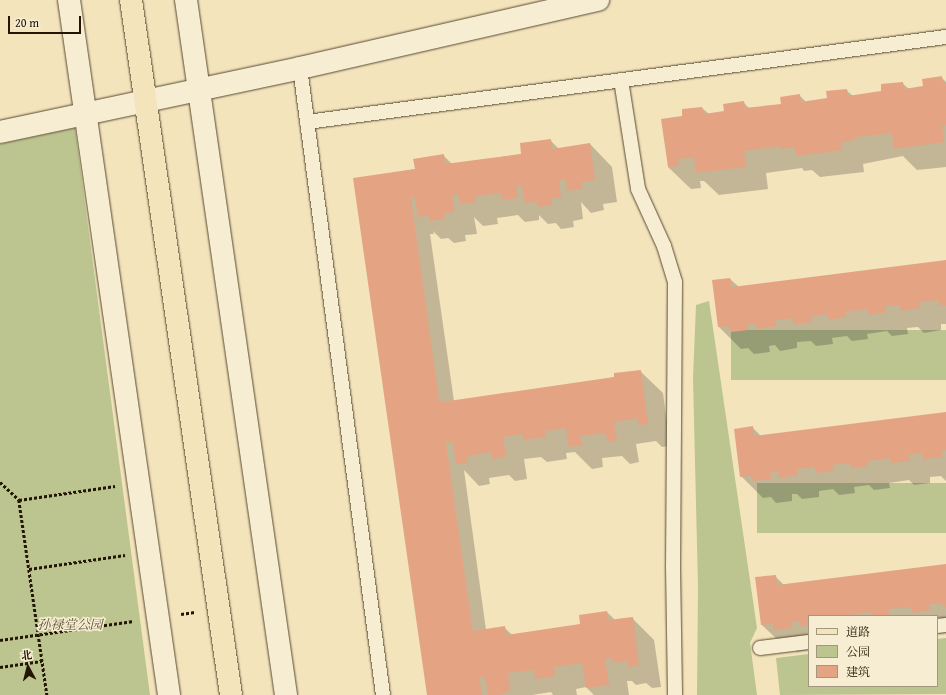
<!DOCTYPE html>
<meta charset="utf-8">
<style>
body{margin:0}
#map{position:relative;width:946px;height:695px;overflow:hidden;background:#f3e4bc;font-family:"Gentium Book Plus","Noto Serif SC",serif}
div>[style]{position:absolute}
.green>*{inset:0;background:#bcc490;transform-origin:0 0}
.shadow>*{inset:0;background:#0003}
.building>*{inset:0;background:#e4a382}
.path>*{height:2.5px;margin-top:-1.25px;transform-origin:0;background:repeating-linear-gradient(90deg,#231501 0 3px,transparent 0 5px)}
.roads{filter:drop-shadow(0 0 1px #574930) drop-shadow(0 0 1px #574930)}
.lane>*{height:14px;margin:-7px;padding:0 7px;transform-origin:7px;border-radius:7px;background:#f7edd3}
.street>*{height:22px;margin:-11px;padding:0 11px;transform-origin:11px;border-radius:11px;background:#f7edd3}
.primary>*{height:22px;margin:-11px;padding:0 11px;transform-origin:11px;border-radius:11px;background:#f3e4bc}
span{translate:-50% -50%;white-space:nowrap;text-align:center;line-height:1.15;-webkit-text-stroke:3px #f7edd3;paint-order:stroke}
.park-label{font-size:13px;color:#595233;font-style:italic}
.legend{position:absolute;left:808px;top:615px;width:130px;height:72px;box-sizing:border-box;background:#f7edd3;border:1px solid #a2977f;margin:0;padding:5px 7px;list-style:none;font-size:12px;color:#231501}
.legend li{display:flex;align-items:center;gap:8px;height:20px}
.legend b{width:20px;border:1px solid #a2977f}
.north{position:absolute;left:8px;top:647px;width:40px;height:40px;-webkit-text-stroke:3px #f7edd3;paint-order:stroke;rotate:353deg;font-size:11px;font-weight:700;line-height:16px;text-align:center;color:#231501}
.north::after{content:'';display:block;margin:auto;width:14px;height:18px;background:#231501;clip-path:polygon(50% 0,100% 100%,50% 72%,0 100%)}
.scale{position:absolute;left:8px;top:16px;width:73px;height:18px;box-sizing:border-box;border:2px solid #231501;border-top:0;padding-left:5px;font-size:12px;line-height:14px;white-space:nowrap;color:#231501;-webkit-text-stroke:3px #f7edd3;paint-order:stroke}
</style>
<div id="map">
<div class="green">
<div style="clip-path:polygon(75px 128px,150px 695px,0 695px,0 144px)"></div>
<div style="clip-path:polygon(709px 301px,757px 628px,750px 643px,757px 695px,697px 695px,698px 587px,693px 378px,696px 305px)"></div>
<div style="left:946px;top:330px;width:50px;height:215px;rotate:90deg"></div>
<div style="left:946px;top:483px;width:50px;height:189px;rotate:90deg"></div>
<div style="clip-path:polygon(946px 638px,946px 694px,780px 695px,776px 658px,809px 654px,809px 686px,937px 686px,937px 639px)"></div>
</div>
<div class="shadow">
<div style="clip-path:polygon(941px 77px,946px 82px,946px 167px,917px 170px,903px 156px,863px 164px,864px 172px,820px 177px,812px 170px,804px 171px,802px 168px,766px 173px,768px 189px,719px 195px,704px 181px,700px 181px,701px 188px,691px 189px,668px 167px,684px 117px,702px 108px,709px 114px,725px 112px,744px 103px,750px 109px,782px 105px,799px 95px,806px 102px,828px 99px,846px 90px,853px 96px,883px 92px,902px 83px,909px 89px,924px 87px)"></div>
<div style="clip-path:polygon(550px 140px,559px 149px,590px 144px,612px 167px,617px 202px,603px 204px,604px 210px,591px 213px,581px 202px,583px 219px,573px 221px,574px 227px,561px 229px,556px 223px,548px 224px,539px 215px,539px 220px,525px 222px,518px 215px,497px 218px,498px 224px,483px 226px,474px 217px,477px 234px,465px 235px,466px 241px,454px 243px,448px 238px,441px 239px,433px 231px,434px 234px,430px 234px,454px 401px,615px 378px,640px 371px,663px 393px,670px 446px,662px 447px,656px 441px,636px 444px,639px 462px,630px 464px,622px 456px,602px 458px,603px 467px,592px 469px,575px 452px,566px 453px,567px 459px,547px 462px,541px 457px,524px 459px,527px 479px,515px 481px,509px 475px,489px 478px,490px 484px,479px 486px,464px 470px,486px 630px,504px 627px,512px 635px,581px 625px,607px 612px,615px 620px,632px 618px,654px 640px,661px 687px,652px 688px,646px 683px,636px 685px,632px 681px,627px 681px,629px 695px,594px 695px,586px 687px,576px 689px,577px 695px,553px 695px,551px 692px,532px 695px,428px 695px,354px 179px,416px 169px,443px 155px,452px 164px,522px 154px)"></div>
<div style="clip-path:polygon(946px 261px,946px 324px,941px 324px,941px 330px,924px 333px,918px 327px,907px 328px,908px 334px,892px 336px,887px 331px,867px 334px,868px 339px,852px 341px,847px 336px,832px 338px,833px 344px,816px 346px,811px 341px,797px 342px,797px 348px,780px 351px,775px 345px,769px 346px,770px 352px,754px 354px,748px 348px,741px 349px,719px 327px,713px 281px,730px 279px,739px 287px)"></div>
<div style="clip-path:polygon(946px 413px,946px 481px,941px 476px,930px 477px,930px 483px,914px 485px,909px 480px,889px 483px,890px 488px,874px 490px,869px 485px,854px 487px,855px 493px,839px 495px,833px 489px,819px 491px,819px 497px,802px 499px,797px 494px,792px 494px,792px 501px,776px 503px,771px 497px,763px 498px,741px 476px,752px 427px,761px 436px)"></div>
<div style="clip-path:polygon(946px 565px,946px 633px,937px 634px,937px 616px,809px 616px,809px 650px,797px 652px,791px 646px,785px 647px,762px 625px,756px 578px,775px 576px,784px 585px)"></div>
</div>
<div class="building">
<div style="clip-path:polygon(942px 76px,943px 84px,946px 83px,946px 125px,942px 126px,944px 142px,894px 149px,892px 133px,855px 137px,855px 140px,841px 142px,842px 150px,796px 156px,795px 147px,781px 149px,781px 146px,744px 151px,746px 167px,696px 173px,694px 157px,678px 159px,679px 166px,668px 167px,661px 119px,682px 116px,682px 109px,702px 107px,704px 114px,724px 111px,723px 104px,744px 101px,745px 108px,781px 104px,780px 97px,800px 94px,801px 102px,827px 98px,826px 91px,847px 89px,848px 96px,881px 91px,881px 84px,903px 82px,904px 89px,923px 86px,922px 79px)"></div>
<div style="clip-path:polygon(551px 139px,552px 149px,590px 143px,595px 180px,581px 182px,583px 188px,567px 191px,566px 179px,559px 180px,561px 197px,551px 199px,552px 205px,538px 207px,537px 201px,525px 203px,522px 185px,516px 186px,518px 198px,502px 200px,501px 193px,475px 196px,476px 202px,460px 204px,458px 194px,452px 195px,455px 212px,444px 213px,445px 219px,430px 221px,430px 215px,418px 217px,415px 198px,411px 198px,439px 399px,442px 402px,614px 377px,614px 373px,641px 370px,648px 424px,639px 425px,637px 418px,614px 422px,617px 440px,607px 442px,606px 433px,580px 436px,582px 445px,569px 447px,566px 428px,545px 431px,546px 437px,523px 440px,523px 434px,503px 437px,506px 457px,492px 459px,491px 452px,467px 456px,468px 462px,456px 464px,453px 442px,446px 443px,474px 639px,473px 631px,505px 626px,506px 635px,580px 624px,579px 615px,607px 611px,608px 620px,633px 617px,639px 665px,628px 667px,627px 661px,613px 663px,612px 658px,605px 659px,609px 685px,586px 688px,582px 663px,554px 667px,555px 676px,535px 679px,534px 670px,508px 673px,510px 691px,500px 695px,488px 695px,485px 677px,479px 677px,482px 695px,427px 695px,353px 178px,415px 169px,413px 159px,444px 154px,445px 164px,521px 154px,520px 143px)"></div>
<div style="clip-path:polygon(946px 260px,946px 305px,939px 306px,938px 300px,919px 302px,920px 308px,901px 311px,900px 305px,886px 306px,886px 312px,869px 315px,868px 309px,845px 312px,846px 317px,829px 320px,828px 314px,811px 316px,811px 322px,793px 324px,793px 318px,775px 320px,776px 326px,757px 329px,756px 323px,748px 324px,748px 330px,731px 332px,730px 326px,718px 327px,712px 280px,730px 278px,732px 287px)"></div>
<div style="clip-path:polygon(946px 412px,946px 450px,941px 451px,942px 457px,923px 459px,922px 453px,908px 455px,909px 461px,891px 463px,890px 458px,867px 461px,868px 466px,851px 468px,850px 463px,832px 465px,833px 471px,815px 473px,815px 467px,797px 469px,798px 475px,779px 478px,778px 471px,770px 473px,771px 479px,753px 481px,752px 475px,740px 477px,734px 429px,753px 426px,754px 436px)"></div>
<div style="clip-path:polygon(946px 564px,946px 608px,943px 603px,929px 604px,930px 610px,912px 613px,912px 607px,888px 609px,889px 615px,885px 616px,871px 616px,871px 612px,854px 614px,854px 616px,809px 616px,809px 625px,800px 626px,800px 621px,791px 622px,792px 628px,774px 630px,773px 624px,761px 625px,755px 577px,776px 575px,777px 585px)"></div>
</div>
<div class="path">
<div style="left:0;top:482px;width:26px;rotate:43deg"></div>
<div style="left:19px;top:500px;width:197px;rotate:81.8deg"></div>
<div style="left:19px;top:500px;width:97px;rotate:-8.3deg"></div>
<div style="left:29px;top:569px;width:97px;rotate:-8.3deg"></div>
<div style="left:181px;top:614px;width:14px;rotate:-8deg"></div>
<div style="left:0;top:640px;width:135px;rotate:-8.1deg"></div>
<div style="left:0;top:667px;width:42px;rotate:-8.1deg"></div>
</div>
<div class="roads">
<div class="lane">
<div style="left:300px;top:68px;width:632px;rotate:82.46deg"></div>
<div style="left:621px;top:80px;width:110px;rotate:81.1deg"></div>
<div style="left:638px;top:189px;width:63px;rotate:65.5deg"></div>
<div style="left:664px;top:246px;width:38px;rotate:73deg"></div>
<div style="left:675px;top:282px;width:284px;rotate:90.4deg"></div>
<div style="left:673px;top:566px;width:129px;rotate:89.1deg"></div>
<div style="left:307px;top:122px;width:645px;rotate:-7.58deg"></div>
<div style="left:937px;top:626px;width:9px;rotate:-6deg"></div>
<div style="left:760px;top:648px;width:49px;rotate:-7deg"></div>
</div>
<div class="street">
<div style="left:69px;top:0;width:702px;rotate:81.81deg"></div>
<div style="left:186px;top:0;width:702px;rotate:81.81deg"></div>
<div style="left:0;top:132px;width:307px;rotate:-12deg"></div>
<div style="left:300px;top:68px;width:306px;rotate:-12.9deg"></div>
</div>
<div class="primary">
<div style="left:131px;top:0;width:702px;rotate:81.81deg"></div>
</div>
</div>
<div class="park-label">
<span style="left:70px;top:625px">孙禄堂公园</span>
</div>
<ul class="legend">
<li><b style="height:5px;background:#f3e4bc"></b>道路</li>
<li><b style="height:11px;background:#bcc490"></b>公园</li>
<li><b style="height:11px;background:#e4a382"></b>建筑</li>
</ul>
<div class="north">北</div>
<div class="scale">20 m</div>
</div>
